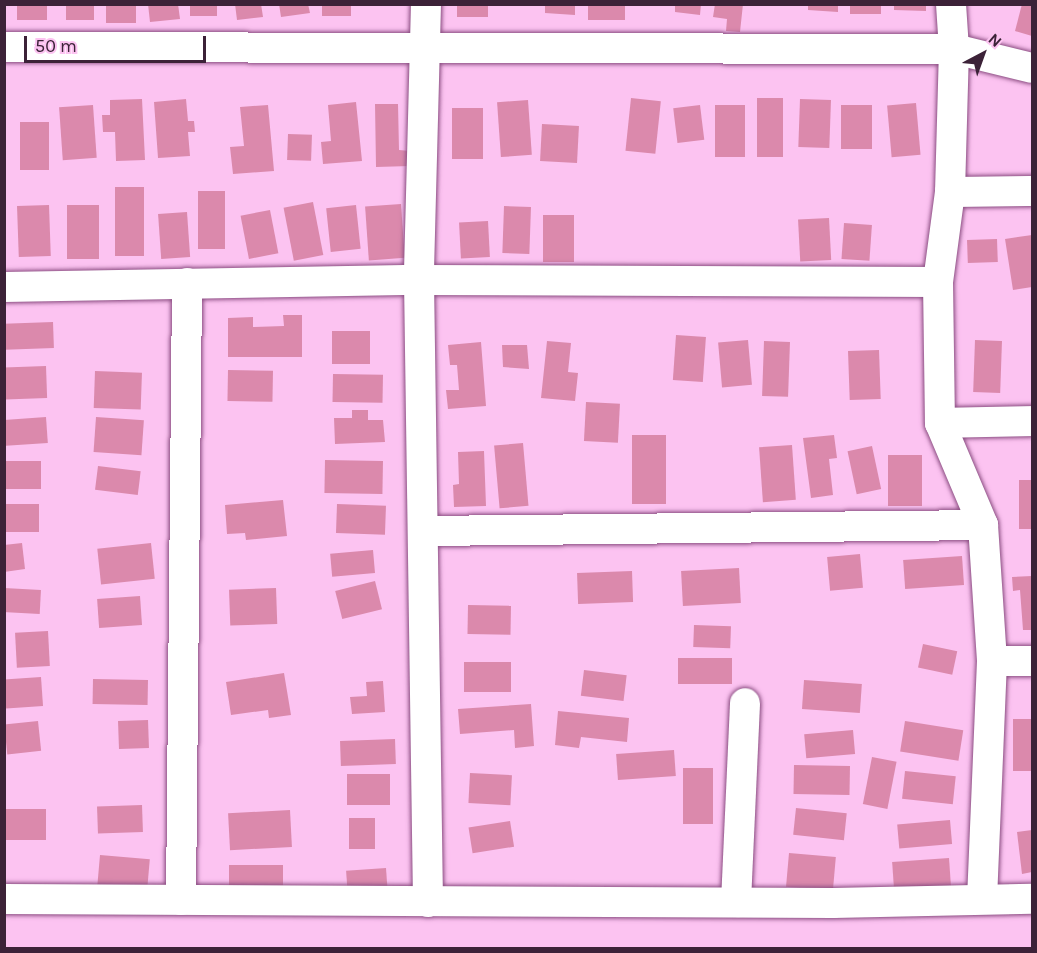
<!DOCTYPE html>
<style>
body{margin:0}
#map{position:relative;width:1037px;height:953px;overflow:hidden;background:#fcc3f1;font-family:Karla,sans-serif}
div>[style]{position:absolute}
.building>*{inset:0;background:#db89ac;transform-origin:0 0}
.roads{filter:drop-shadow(0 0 2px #8b4d82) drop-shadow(0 0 2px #8b4d82)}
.minor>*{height:30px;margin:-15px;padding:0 15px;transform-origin:15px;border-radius:15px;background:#fff}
span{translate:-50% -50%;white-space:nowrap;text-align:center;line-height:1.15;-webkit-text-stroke:4.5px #fcc3f1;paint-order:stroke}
.frame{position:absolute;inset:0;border:6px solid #3c2238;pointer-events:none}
.north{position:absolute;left:953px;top:24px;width:60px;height:60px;-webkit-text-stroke:4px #fcc3f1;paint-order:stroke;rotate:41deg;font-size:16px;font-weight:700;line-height:24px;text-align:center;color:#3c2238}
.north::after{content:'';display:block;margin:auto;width:21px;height:27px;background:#3c2238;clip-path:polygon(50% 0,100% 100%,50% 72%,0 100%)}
.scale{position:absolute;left:24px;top:36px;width:182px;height:27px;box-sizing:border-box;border:3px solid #3c2238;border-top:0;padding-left:8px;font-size:18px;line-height:21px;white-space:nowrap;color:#3c2238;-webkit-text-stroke:4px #fcc3f1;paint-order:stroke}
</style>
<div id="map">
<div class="building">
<div style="left:17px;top:4px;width:30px;height:16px"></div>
<div style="left:66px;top:4px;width:28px;height:16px"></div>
<div style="left:106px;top:4px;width:30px;height:19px"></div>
<div style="clip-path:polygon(148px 4px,178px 4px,180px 19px,150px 22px)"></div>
<div style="left:190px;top:4px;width:27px;height:12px"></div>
<div style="clip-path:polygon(235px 4px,261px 4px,263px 17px,237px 20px)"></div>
<div style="clip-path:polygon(279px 4px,308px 4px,310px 13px,281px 17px)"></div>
<div style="left:322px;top:4px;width:29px;height:12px"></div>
<div style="left:457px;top:4px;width:31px;height:13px"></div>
<div style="clip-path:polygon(545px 4px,575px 4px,575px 15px,545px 13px)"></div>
<div style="left:588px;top:4px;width:37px;height:16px"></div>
<div style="clip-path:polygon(675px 4px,701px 4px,700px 15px,675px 12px)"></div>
<div style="clip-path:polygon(715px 4px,743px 4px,740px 32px,726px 31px,727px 19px,713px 17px)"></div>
<div style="clip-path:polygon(808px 4px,838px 4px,838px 12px,808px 10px)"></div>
<div style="left:850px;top:4px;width:31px;height:10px"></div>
<div style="clip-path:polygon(894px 4px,926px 4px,926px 11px,894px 10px)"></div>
<div style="clip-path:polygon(1022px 4px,1032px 4px,1032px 36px,1015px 31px)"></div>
<div style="left:631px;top:98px;width:30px;height:53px;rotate:6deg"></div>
<div style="left:757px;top:98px;width:26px;height:59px"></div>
<div style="clip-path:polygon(142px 99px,145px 160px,116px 161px,115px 132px,103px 132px,102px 115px,110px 115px,110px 100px)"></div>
<div style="clip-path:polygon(186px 99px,188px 121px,194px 121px,195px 132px,188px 132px,190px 156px,158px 158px,154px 102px)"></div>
<div style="left:800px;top:99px;width:31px;height:48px;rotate:2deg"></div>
<div style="left:528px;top:100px;width:55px;height:31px;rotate:86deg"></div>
<div style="clip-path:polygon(356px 102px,362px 161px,323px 164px,321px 142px,331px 141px,328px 105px)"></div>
<div style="left:916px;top:103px;width:52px;height:29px;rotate:85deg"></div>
<div style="clip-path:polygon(375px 104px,398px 104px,399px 150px,410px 151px,410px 166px,376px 167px)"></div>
<div style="left:93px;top:105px;width:53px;height:34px;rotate:86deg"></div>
<div style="clip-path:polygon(268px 105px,274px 171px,233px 174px,230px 147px,244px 146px,240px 107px)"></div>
<div style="left:700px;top:105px;width:35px;height:27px;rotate:83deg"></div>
<div style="left:715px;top:105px;width:30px;height:52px"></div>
<div style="left:841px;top:105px;width:31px;height:44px"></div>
<div style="left:452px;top:108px;width:31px;height:51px"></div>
<div style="left:20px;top:122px;width:29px;height:48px"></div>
<div style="left:542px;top:124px;width:37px;height:37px;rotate:3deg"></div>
<div style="left:288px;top:134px;width:24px;height:26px;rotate:2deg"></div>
<div style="left:115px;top:187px;width:29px;height:69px"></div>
<div style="left:198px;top:191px;width:27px;height:58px"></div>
<div style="left:313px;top:202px;width:54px;height:30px;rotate:79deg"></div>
<div style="left:401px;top:204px;width:54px;height:36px;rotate:86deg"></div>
<div style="left:49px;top:205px;width:51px;height:32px;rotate:88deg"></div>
<div style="left:67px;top:205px;width:32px;height:54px"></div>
<div style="left:356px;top:205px;width:44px;height:30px;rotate:84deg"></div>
<div style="left:504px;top:206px;width:27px;height:47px;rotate:2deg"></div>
<div style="left:270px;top:210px;width:44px;height:30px;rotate:79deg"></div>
<div style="left:187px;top:212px;width:45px;height:29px;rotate:86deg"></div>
<div style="left:543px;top:215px;width:31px;height:47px"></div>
<div style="left:829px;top:218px;width:42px;height:31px;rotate:87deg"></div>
<div style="left:488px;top:221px;width:36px;height:29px;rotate:87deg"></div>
<div style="left:844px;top:223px;width:28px;height:36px;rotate:4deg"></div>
<div style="clip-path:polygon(1032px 235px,1032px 287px,1013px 290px,1005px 239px)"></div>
<div style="left:997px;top:239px;width:23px;height:30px;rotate:88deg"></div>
<div style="clip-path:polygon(283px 315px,302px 315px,302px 357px,228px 357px,228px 318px,253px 317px,253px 327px,284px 326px)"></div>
<div style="left:53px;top:322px;width:26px;height:49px;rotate:88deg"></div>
<div style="left:332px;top:331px;width:38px;height:33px"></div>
<div style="left:676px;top:335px;width:30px;height:45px;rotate:4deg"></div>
<div style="left:748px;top:340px;width:45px;height:30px;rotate:85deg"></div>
<div style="left:975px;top:340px;width:27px;height:52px;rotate:2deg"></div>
<div style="clip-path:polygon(547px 341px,571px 343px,568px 372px,578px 373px,575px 401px,541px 398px)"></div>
<div style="left:764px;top:341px;width:26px;height:55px;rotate:2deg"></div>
<div style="clip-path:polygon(481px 342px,486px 406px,448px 409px,446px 390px,459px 390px,457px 365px,450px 365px,448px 345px)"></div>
<div style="clip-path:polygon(502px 345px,527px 345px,529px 369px,503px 367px)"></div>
<div style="left:879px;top:350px;width:49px;height:31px;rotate:88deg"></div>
<div style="left:46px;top:366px;width:32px;height:42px;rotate:88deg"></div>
<div style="left:228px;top:370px;width:45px;height:31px;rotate:1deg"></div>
<div style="left:95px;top:371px;width:47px;height:37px;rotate:2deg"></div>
<div style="left:333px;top:374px;width:50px;height:28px;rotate:1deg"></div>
<div style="left:586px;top:402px;width:34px;height:39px;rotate:3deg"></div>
<div style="clip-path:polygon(352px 410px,368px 410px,368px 420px,383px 420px,385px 442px,335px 444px,334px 418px,352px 418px)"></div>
<div style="left:46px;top:417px;width:26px;height:42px;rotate:86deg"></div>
<div style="left:96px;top:417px;width:48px;height:35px;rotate:4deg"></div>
<div style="left:632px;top:435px;width:34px;height:69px"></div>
<div style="clip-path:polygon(834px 435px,837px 458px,829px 459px,833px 495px,811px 498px,803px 438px)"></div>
<div style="left:523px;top:443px;width:63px;height:29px;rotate:85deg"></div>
<div style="left:792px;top:445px;width:55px;height:33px;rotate:86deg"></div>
<div style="left:872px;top:446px;width:44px;height:25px;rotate:78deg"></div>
<div style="clip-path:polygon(484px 451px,486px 506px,454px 507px,453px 485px,459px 484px,458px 452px)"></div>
<div style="left:888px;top:455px;width:34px;height:51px"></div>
<div style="left:325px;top:460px;width:58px;height:33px;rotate:1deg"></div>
<div style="left:4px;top:461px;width:37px;height:28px"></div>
<div style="left:98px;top:466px;width:43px;height:24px;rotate:7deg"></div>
<div style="left:1019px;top:480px;width:13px;height:49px"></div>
<div style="clip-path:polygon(283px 500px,287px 536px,246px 540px,245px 533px,227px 534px,225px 505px)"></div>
<div style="left:4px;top:504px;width:35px;height:28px"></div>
<div style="left:337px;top:504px;width:49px;height:29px;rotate:2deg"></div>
<div style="clip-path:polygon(22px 543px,25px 569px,4px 572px,4px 545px)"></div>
<div style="left:151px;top:543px;width:36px;height:54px;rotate:84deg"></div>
<div style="left:373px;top:550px;width:23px;height:43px;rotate:85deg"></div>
<div style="left:860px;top:554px;width:34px;height:33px;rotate:85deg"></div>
<div style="left:962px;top:556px;width:29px;height:59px;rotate:86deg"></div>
<div style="left:739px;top:568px;width:35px;height:58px;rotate:87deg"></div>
<div style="left:632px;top:571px;width:31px;height:55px;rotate:88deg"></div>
<div style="clip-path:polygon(1032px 576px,1032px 630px,1023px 630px,1020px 590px,1013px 591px,1012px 577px)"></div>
<div style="left:375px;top:581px;width:29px;height:41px;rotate:76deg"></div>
<div style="left:4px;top:588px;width:37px;height:24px;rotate:3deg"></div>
<div style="left:276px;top:588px;width:36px;height:47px;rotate:88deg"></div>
<div style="left:140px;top:596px;width:29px;height:43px;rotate:86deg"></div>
<div style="left:468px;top:605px;width:43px;height:29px;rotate:1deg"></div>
<div style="left:694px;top:625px;width:37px;height:22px;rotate:2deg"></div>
<div style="left:48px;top:631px;width:35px;height:33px;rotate:87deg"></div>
<div style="left:923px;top:644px;width:35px;height:24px;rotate:12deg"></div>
<div style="left:678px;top:658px;width:54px;height:26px"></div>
<div style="left:464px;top:662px;width:47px;height:30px"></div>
<div style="left:584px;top:670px;width:43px;height:26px;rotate:7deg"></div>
<div style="clip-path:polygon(284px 673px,291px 715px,269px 718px,268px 710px,231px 715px,226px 682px)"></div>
<div style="left:41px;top:677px;width:29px;height:37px;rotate:86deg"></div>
<div style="left:93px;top:679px;width:55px;height:25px;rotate:1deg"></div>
<div style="left:804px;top:680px;width:58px;height:29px;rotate:4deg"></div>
<div style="clip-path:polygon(383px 681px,385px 712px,352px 714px,350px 697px,367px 696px,366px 682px)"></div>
<div style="clip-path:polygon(531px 704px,534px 746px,515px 748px,514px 730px,460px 734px,458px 709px)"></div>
<div style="clip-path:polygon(558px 711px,629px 718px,627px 742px,581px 737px,579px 748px,555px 745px)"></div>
<div style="left:1013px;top:719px;width:19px;height:52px"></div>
<div style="left:148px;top:720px;width:28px;height:30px;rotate:88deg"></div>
<div style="left:38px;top:721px;width:30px;height:34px;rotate:84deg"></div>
<div style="left:905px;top:721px;width:59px;height:31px;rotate:9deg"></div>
<div style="left:853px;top:730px;width:24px;height:49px;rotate:85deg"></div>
<div style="left:395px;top:739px;width:25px;height:55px;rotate:88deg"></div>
<div style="left:674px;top:750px;width:26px;height:58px;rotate:86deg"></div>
<div style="left:872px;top:757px;width:25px;height:48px;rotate:11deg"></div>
<div style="left:794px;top:765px;width:56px;height:29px;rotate:1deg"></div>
<div style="left:683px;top:768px;width:30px;height:56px"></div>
<div style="left:905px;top:771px;width:51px;height:28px;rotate:6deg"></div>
<div style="left:470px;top:773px;width:42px;height:30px;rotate:3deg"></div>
<div style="left:347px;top:774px;width:43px;height:31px"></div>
<div style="left:142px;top:805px;width:27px;height:45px;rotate:88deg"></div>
<div style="left:796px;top:808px;width:51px;height:27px;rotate:6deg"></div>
<div style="left:4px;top:809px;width:42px;height:31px"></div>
<div style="left:290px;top:810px;width:37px;height:62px;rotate:87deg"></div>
<div style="left:349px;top:818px;width:26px;height:31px"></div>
<div style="left:950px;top:820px;width:24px;height:53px;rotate:85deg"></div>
<div style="left:510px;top:821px;width:26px;height:42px;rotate:81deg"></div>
<div style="clip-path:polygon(1032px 830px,1032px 872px,1022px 874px,1017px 832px)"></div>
<div style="left:789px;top:853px;width:47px;height:34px;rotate:5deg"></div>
<div style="left:100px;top:855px;width:50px;height:30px;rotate:5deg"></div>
<div style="left:949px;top:858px;width:31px;height:57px;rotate:86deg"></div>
<div style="left:283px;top:865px;width:27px;height:54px;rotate:90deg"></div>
<div style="left:386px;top:868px;width:27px;height:40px;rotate:86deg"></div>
</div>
<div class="roads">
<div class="minor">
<div style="left:426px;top:4px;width:276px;rotate:91.5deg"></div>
<div style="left:419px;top:280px;width:622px;rotate:89.17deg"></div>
<div style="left:951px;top:4px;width:45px;rotate:86.2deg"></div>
<div style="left:954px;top:49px;width:143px;rotate:91.6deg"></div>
<div style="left:950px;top:192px;width:91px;rotate:97.6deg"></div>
<div style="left:938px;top:282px;width:141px;rotate:89.2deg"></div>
<div style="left:940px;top:423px;width:111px;rotate:67.1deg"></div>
<div style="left:983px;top:525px;width:136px;rotate:86.2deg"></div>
<div style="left:992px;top:661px;width:238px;rotate:92.4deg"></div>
<div style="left:4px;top:47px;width:950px;rotate:0.12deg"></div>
<div style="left:954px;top:49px;width:80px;rotate:13.7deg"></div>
<div style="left:950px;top:192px;width:82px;rotate:-0.7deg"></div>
<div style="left:4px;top:287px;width:415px;rotate:-1deg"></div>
<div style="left:419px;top:280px;width:519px;rotate:0.22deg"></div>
<div style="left:940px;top:423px;width:92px;rotate:-1.2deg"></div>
<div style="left:423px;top:531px;width:560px;rotate:-0.61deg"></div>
<div style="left:992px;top:661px;width:40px"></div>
<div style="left:4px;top:899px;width:829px;rotate:0.28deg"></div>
<div style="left:833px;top:903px;width:199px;rotate:-1.2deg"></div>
<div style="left:181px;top:900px;width:617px;rotate:-89.44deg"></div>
<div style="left:736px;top:902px;width:199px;rotate:-87.4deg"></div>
</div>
</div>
<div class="frame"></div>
<div class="north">N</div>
<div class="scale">50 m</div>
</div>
